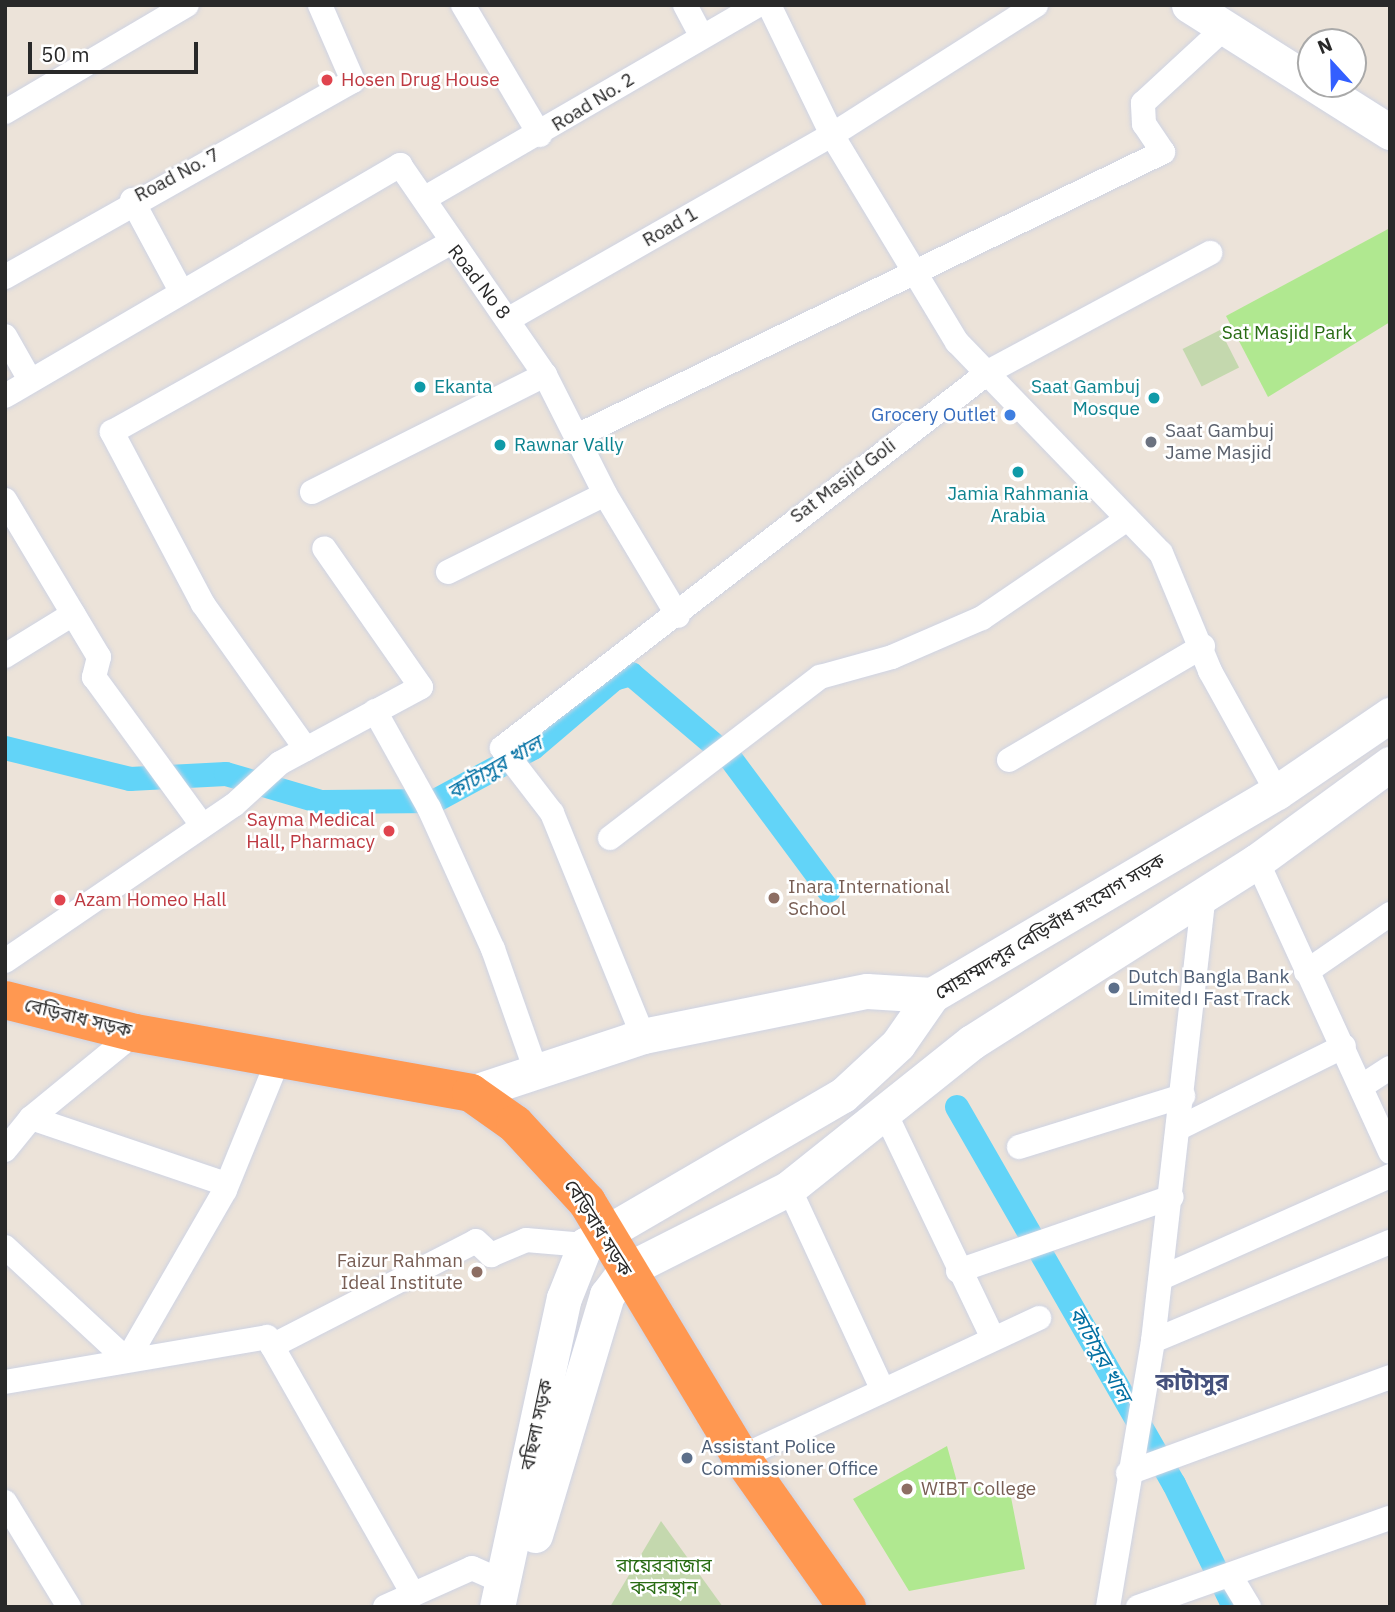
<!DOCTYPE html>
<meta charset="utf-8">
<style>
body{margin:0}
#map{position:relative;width:1395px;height:1612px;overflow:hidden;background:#ece3d9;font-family:"IBM Plex Sans","Noto Sans Bengali",sans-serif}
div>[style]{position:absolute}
.green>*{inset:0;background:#b0e890}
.cemetery>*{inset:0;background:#c4d8ae;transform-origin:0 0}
.canal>*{height:24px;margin:-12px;padding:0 12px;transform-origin:12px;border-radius:12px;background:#62d4f8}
.roads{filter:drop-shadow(0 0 2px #ced3e3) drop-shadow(0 0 2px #ced3e3)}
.street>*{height:24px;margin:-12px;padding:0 12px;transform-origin:12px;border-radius:12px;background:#fff}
.secondary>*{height:35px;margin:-17.5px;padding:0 17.5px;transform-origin:17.5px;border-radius:17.5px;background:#fff}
.highway>*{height:38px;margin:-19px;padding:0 19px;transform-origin:19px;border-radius:19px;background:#ff9851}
.dots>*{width:19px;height:19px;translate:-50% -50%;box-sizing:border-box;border:4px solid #fff;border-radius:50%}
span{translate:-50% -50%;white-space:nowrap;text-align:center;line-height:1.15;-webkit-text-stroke:5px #fff;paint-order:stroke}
.health-label{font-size:19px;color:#be3a42}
.left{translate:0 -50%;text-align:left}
.right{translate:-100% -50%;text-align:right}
.street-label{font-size:19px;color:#292929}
.park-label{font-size:19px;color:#286b13}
.culture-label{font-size:19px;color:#0d838f}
.shop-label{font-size:19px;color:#366cbe}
.worship-label{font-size:19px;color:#5b616d}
.education-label{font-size:19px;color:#785e54}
.service-label{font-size:19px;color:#4e5e75}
.water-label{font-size:21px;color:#0270a3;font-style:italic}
.quarter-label{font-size:23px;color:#45517d;font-weight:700}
.frame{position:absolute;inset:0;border:7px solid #292929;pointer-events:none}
.north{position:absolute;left:1297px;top:28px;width:70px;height:70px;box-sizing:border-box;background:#fff;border:2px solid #a9a9a9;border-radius:50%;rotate:338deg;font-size:19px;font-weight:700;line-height:28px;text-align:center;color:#292929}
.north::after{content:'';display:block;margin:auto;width:24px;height:32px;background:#335fff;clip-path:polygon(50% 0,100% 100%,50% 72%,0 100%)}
.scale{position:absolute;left:28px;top:42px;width:170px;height:32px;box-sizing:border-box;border:4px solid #292929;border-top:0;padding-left:9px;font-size:21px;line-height:24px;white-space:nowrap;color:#292929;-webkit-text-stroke:5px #fff;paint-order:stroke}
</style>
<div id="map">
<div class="green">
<div style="clip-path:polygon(1390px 228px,1390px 322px,1268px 397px,1226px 316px)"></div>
<div style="clip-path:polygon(947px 1446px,959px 1489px,996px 1484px,999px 1494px,1010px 1492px,1025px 1569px,909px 1591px,853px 1499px)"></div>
</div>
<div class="cemetery">
<div style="left:1220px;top:330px;width:42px;height:42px;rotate:63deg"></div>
<div style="clip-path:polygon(661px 1521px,723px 1607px,610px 1607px)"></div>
</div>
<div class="canal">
<div style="left:5px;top:748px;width:129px;rotate:13.9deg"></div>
<div style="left:130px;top:779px;width:96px;rotate:-3deg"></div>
<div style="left:226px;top:774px;width:99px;rotate:16.4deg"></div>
<div style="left:321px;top:802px;width:114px;rotate:-0.5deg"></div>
<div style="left:435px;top:801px;width:111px;rotate:-28.4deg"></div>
<div style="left:533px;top:748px;width:106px;rotate:-40.4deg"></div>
<div style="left:614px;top:679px;width:18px;rotate:-16deg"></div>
<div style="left:631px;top:674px;width:131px;rotate:40.4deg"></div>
<div style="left:731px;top:759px;width:164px;rotate:53.4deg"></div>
<div style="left:957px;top:1107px;width:435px;rotate:60.1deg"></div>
<div style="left:1174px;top:1484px;width:137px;rotate:64deg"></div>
</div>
<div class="roads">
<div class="street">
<div style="left:463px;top:5px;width:151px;rotate:59.4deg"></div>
<div style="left:685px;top:5px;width:34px;rotate:62deg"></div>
<div style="left:769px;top:5px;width:144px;rotate:64.1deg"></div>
<div style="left:832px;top:135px;width:242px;rotate:58.9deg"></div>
<div style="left:957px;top:342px;width:293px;rotate:46deg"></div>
<div style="left:1161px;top:553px;width:128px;rotate:67.4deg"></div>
<div style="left:1210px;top:671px;width:138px;rotate:61deg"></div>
<div style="left:5px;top:112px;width:211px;rotate:-30.5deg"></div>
<div style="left:427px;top:197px;width:383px;rotate:-30.1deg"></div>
<div style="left:132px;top:200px;width:103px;rotate:61.7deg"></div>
<div style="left:5px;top:277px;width:399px;rotate:-29.4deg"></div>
<div style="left:353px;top:81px;width:83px;rotate:-113.5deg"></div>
<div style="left:509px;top:319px;width:372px;rotate:-29.7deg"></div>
<div style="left:832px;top:135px;width:242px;rotate:-32.5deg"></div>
<div style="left:5px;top:336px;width:51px;rotate:60.4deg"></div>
<div style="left:5px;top:396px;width:458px;rotate:-30.3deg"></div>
<div style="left:400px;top:165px;width:255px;rotate:55.4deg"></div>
<div style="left:545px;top:375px;width:133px;rotate:63.2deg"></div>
<div style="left:605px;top:494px;width:142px;rotate:59.1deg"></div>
<div style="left:579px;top:435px;width:649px;rotate:-25.85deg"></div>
<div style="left:1163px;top:152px;width:34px;rotate:-124deg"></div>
<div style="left:1144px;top:124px;width:21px;rotate:-93deg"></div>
<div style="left:1143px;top:103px;width:106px;rotate:-42.7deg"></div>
<div style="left:312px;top:492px;width:261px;rotate:-26.7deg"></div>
<div style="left:5px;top:500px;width:183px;rotate:59.1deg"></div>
<div style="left:99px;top:657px;width:21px;rotate:104deg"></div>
<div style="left:94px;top:677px;width:182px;rotate:53.9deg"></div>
<div style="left:448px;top:572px;width:175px;rotate:-26.4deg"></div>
<div style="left:5px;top:656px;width:80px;rotate:-31.7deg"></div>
<div style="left:375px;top:711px;width:111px;rotate:60.9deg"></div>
<div style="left:429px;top:808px;width:155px;rotate:65.6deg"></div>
<div style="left:493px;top:949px;width:129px;rotate:70.6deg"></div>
<div style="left:306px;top:749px;width:178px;rotate:-125.4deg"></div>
<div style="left:203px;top:604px;width:195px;rotate:-117.9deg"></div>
<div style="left:112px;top:432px;width:386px;rotate:-29.2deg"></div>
<div style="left:1009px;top:760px;width:225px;rotate:-30.4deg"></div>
<div style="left:610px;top:838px;width:265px;rotate:-37.5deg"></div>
<div style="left:820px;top:677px;width:75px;rotate:-15.5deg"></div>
<div style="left:892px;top:657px;width:98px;rotate:-23.4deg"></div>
<div style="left:982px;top:618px;width:176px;rotate:-34.3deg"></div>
<div style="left:1257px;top:861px;width:320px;rotate:65.4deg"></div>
<div style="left:5px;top:961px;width:277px;rotate:-34.3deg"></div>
<div style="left:234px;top:805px;width:62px;rotate:-42.4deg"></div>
<div style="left:280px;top:763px;width:160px;rotate:-28.3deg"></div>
<div style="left:421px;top:687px;width:169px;rotate:-124.9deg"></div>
<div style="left:1306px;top:972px;width:102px;rotate:-34.6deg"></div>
<div style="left:643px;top:1036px;width:241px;rotate:-112.2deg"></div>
<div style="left:552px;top:813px;width:82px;rotate:-127.6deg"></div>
<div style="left:502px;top:748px;width:617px;rotate:-37.69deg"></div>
<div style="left:990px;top:371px;width:250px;rotate:-28.2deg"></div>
<div style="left:1362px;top:1086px;width:33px;rotate:-33deg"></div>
<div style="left:886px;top:1115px;width:247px;rotate:64.4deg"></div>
<div style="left:31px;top:1118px;width:206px;rotate:18.7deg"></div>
<div style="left:1179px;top:1128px;width:184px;rotate:-26.4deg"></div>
<div style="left:1019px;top:1147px;width:172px;rotate:-17.3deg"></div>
<div style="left:5px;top:1150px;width:41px;rotate:-50.9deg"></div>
<div style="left:31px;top:1118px;width:134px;rotate:-39.3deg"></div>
<div style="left:789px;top:1188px;width:221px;rotate:65.1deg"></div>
<div style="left:5px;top:1247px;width:166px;rotate:42.8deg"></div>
<div style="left:958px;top:1271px;width:226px;rotate:-19.1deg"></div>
<div style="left:1161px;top:1278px;width:251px;rotate:-24deg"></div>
<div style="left:1153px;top:1341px;width:257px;rotate:-22.7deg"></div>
<div style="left:272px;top:1346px;width:229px;rotate:-27.2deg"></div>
<div style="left:476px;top:1241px;width:21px;rotate:43deg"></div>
<div style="left:491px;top:1255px;width:38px;rotate:-23deg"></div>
<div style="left:526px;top:1240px;width:59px;rotate:4.8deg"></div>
<div style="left:127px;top:1360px;width:196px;rotate:-60deg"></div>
<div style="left:225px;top:1190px;width:140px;rotate:-67.8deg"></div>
<div style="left:5px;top:1382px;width:266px;rotate:-9.7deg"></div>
<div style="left:267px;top:1337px;width:296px;rotate:60.4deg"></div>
<div style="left:741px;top:1457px;width:329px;rotate:-25deg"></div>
<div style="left:1128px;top:1473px;width:279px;rotate:-20.1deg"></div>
<div style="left:5px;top:1502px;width:123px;rotate:58.6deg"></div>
<div style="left:1231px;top:1577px;width:35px;rotate:59deg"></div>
<div style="left:385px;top:1607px;width:95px;rotate:-24.1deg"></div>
<div style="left:472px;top:1568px;width:35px;rotate:24deg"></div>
<div style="left:1108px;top:1607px;width:270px;rotate:-80.4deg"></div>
<div style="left:1153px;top:1341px;width:452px;rotate:-83.5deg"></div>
<div style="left:1138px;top:1607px;width:267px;rotate:-19.5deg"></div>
</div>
<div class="secondary">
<div style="left:1189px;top:5px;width:238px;rotate:32.3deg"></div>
<div style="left:471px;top:1093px;width:181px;rotate:-18.3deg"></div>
<div style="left:643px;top:1036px;width:228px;rotate:-11.4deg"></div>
<div style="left:867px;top:991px;width:65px;rotate:3.5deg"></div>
<div style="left:535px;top:1535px;width:251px;rotate:-73.3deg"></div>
<div style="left:607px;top:1295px;width:30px;rotate:-53deg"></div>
<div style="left:625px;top:1271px;width:184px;rotate:-26.8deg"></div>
<div style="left:789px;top:1188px;width:234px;rotate:-38.6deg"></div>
<div style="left:972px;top:1042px;width:338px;rotate:-32.4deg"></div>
<div style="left:1257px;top:861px;width:165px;rotate:-36.1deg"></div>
<div style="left:497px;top:1607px;width:316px;rotate:-77.8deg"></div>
<div style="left:564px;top:1298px;width:57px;rotate:-68.4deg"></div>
<div style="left:585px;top:1245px;width:298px;rotate:-30.2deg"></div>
<div style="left:843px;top:1095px;width:75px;rotate:-42.8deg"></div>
<div style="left:898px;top:1044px;width:60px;rotate:-55.2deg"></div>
<div style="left:932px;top:995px;width:400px;rotate:-30.5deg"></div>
<div style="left:1277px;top:792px;width:137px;rotate:-34.3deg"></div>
</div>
<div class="highway">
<div style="left:5px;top:1000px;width:134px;rotate:14.2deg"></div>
<div style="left:135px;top:1033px;width:341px;rotate:10.1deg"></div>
<div style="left:471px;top:1093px;width:54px;rotate:35.2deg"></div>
<div style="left:515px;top:1124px;width:106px;rotate:47.3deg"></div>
<div style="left:587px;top:1202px;width:298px;rotate:58.9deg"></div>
<div style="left:741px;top:1457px;width:184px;rotate:54.8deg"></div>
</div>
</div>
<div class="dots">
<div style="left:327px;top:80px;background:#e0444e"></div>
<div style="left:420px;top:387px;background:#0f9aa8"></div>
<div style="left:1154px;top:398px;background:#0f9aa8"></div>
<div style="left:1010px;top:415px;background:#3f7fe0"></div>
<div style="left:1151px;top:442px;background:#6b7280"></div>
<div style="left:500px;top:445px;background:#0f9aa8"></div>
<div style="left:1018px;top:472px;background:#0f9aa8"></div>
<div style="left:389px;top:831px;background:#e0444e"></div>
<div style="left:774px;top:898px;background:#8d6e63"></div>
<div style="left:60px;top:900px;background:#e0444e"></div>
<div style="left:1114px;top:988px;background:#5c6f8a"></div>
<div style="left:477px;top:1272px;background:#8d6e63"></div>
<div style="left:687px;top:1458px;background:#5c6f8a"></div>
<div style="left:907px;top:1489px;background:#8d6e63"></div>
</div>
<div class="health-label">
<span class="left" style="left:341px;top:80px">Hosen Drug House</span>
<span class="right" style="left:375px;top:831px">Sayma Medical<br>Hall, Pharmacy</span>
<span class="left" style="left:74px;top:900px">Azam Homeo Hall</span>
</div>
<div class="street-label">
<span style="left:593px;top:102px;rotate:-32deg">Road No. 2</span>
<span style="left:177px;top:175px;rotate:-28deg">Road No. 7</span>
<span style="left:670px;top:227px;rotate:-30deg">Road 1</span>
<span style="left:479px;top:282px;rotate:52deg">Road No 8</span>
<span style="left:843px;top:481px;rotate:-37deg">Sat Masjid Goli</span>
<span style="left:1050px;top:927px;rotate:-31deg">মোহাম্মদপুর বেড়িবাঁধ সংযোগ সড়ক</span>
<span style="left:78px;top:1018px;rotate:14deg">বেড়িবাধ সড়ক</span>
<span style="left:598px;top:1228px;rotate:58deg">বেড়িবাধ সড়ক</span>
<span style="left:537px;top:1425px;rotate:-78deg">বছিলা সড়ক</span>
</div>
<div class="park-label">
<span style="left:1287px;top:333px">Sat Masjid Park</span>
<span style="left:664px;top:1577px">রায়েরবাজার<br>কবরস্থান</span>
</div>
<div class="culture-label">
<span class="left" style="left:434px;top:387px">Ekanta</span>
<span class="right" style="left:1140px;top:398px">Saat Gambuj<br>Mosque</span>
<span class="left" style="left:514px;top:445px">Rawnar Vally</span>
<span style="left:1018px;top:505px">Jamia Rahmania<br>Arabia</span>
</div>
<div class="shop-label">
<span class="right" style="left:996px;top:415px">Grocery Outlet</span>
</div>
<div class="worship-label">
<span class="left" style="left:1165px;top:442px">Saat Gambuj<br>Jame Masjid</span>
</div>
<div class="education-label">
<span class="left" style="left:788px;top:898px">Inara International<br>School</span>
<span class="right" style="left:463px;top:1272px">Faizur Rahman<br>Ideal Institute</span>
<span class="left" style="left:921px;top:1489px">WIBT College</span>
</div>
<div class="service-label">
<span class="left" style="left:1128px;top:988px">Dutch Bangla Bank<br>Limited। Fast Track</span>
<span class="left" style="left:701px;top:1458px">Assistant Police<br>Commissioner Office</span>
</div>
<div class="water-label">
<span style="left:494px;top:767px;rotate:-30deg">কাটাসুর খাল</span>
<span style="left:1101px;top:1354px;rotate:61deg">কাটাসুর খাল</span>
</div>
<div class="quarter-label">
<span style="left:1192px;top:1381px">কাটাসুর</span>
</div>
<div class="frame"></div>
<div class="north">N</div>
<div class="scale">50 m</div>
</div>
